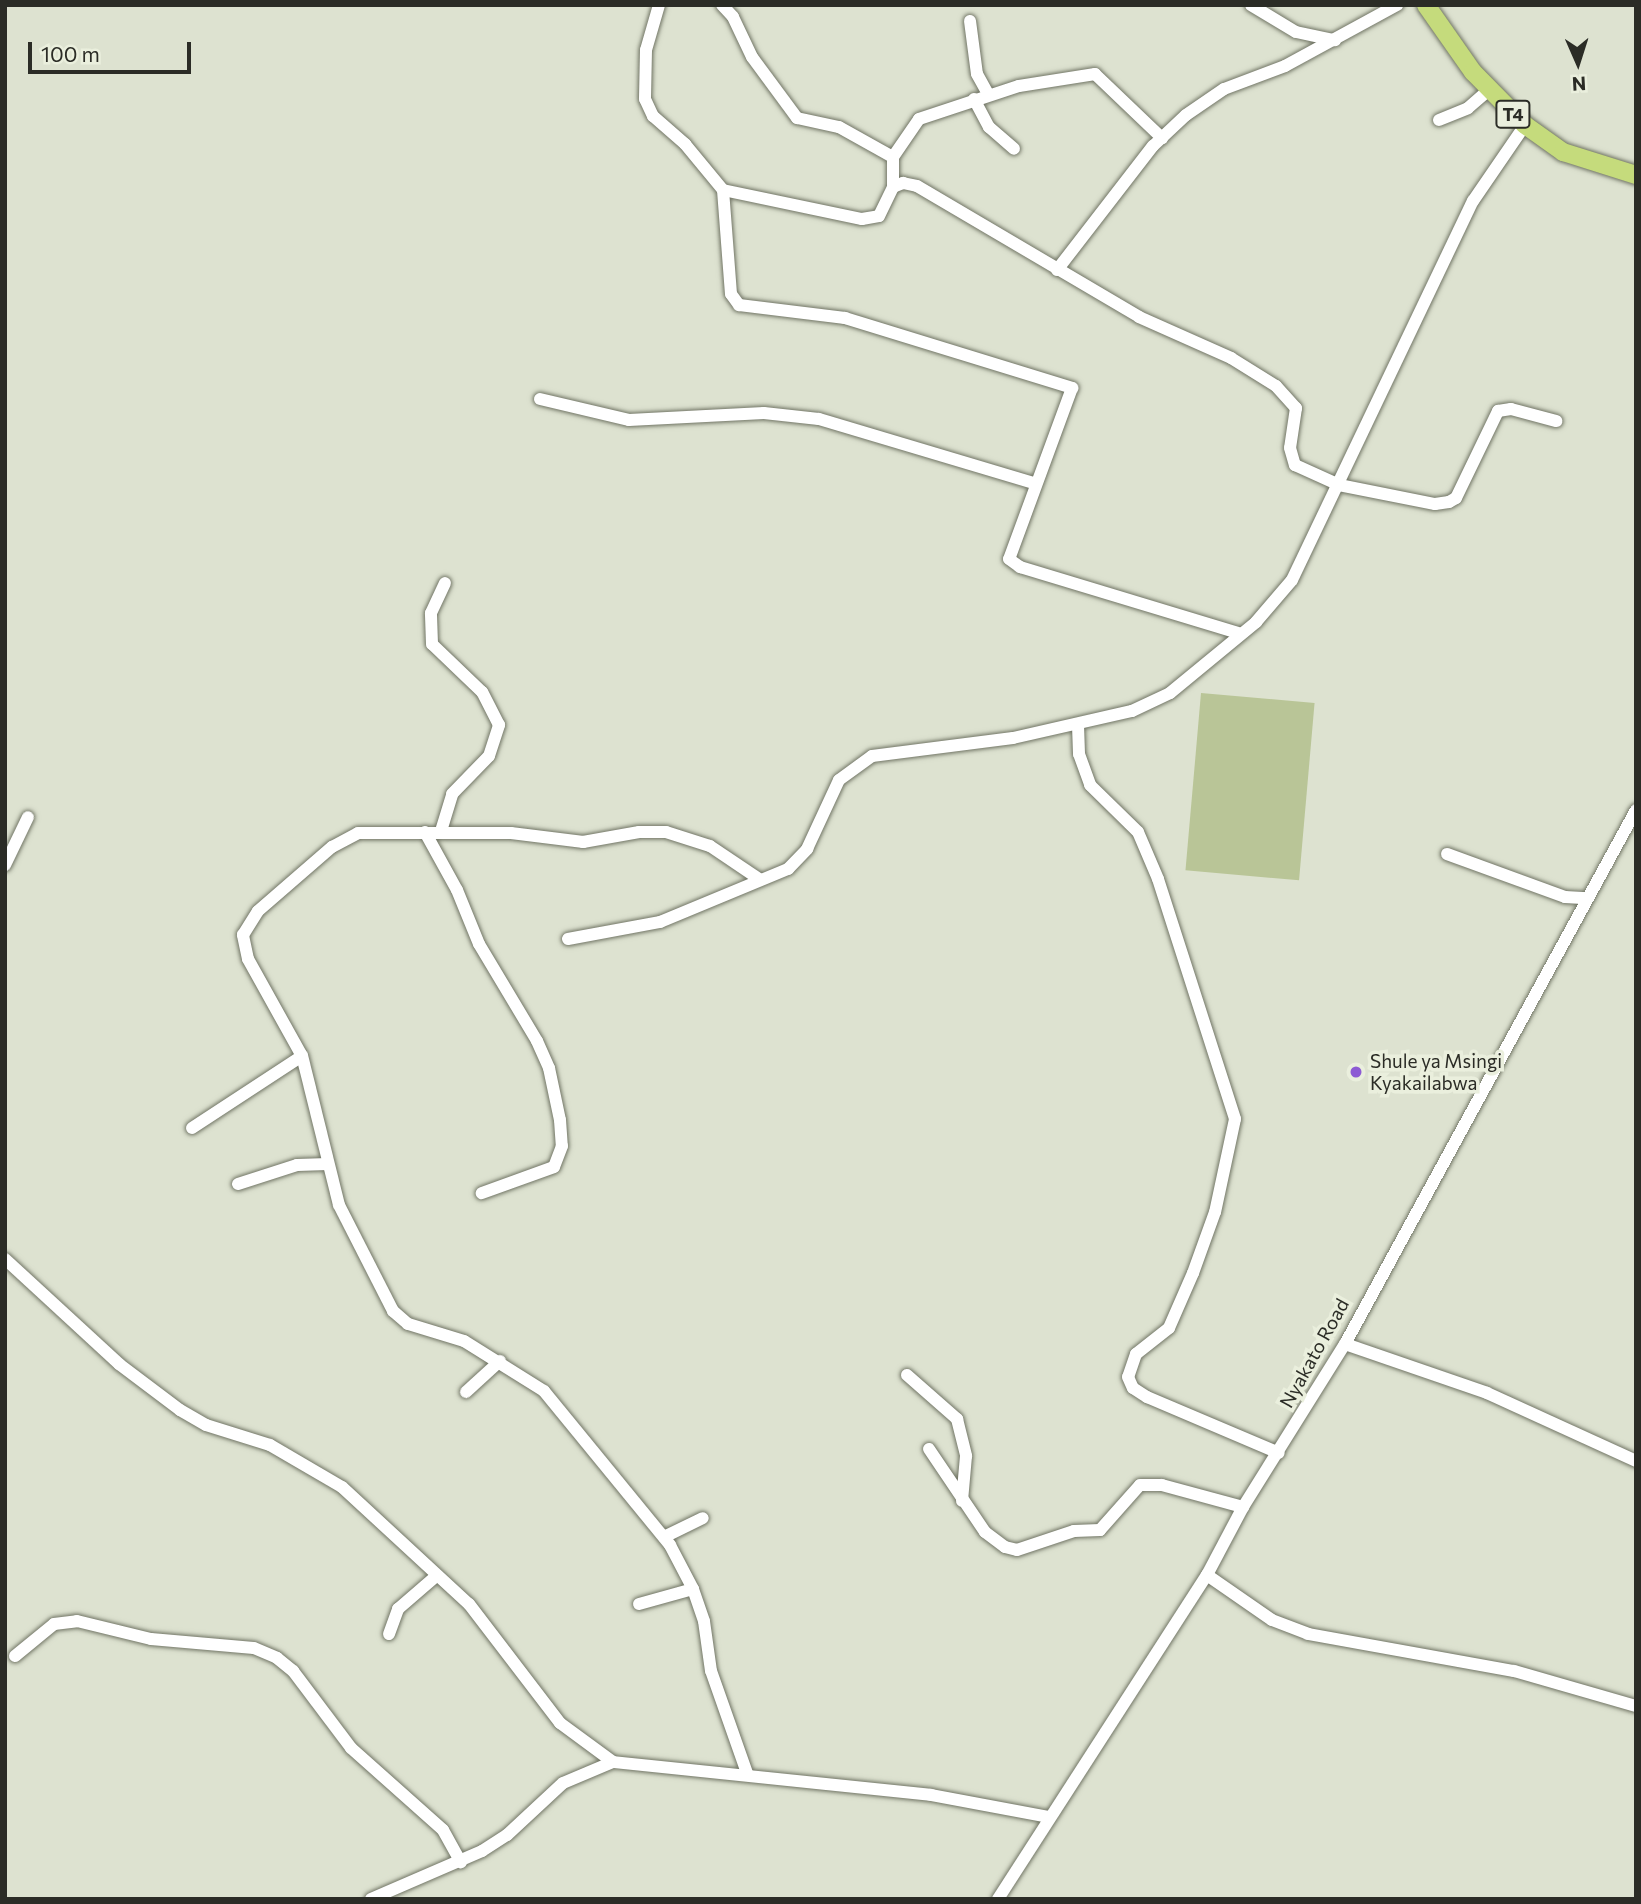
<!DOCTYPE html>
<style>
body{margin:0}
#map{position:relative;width:1641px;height:1904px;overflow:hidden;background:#dde2d0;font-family:Commissioner,sans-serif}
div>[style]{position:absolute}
.green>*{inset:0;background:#b9c597;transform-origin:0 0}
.roads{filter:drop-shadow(0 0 2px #717565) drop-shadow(0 0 2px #717565)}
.minor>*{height:12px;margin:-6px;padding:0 6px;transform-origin:6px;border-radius:6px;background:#fff}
.highway>*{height:18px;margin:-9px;padding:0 9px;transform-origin:9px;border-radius:9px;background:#c5db7c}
.dots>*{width:19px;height:19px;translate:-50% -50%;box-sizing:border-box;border:4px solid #eaefdd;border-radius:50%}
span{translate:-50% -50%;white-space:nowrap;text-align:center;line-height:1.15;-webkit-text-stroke:7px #eaefdd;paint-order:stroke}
.shield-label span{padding:2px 5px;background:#eaefdd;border:2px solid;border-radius:5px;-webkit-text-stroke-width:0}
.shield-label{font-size:18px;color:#2b2c26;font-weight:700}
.poi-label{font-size:19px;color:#2b2c26}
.left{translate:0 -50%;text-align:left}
.street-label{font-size:19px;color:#2b2c26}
.frame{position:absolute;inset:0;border:7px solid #2b2c26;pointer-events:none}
.north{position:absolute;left:1543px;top:28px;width:70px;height:70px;-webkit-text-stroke:5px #eaefdd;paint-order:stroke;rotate:177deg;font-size:19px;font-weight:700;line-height:28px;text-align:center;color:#2b2c26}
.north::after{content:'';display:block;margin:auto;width:24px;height:32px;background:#2b2c26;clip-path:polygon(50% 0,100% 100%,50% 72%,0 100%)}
.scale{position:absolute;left:28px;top:42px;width:163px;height:32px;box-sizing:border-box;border:4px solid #2b2c26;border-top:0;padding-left:9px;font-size:21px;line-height:24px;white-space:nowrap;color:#2b2c26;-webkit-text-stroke:5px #eaefdd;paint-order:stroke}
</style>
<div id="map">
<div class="green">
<div style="left:1201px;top:693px;width:114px;height:178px;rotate:5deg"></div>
</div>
<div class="roads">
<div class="minor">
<div style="left:659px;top:5px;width:47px;rotate:106.1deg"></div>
<div style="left:646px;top:50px;width:49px;rotate:91.2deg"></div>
<div style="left:645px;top:99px;width:19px;rotate:65deg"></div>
<div style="left:653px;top:116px;width:43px;rotate:41.2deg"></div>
<div style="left:685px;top:144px;width:60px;rotate:50.4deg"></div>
<div style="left:723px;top:190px;width:104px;rotate:85.6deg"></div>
<div style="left:731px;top:294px;width:14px;rotate:54deg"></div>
<div style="left:739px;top:305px;width:107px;rotate:7deg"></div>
<div style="left:845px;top:318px;width:238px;rotate:17.1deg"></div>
<div style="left:1072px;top:388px;width:182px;rotate:110.2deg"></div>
<div style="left:1009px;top:559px;width:14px;rotate:36deg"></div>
<div style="left:1020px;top:567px;width:228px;rotate:16.8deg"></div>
<div style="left:722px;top:5px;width:16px;rotate:47deg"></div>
<div style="left:733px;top:17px;width:44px;rotate:64.6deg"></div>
<div style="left:752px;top:57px;width:76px;rotate:53.6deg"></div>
<div style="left:797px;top:118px;width:43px;rotate:12.1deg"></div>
<div style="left:839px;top:127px;width:62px;rotate:29.1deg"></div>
<div style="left:1251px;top:5px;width:52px;rotate:31deg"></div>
<div style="left:1296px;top:32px;width:40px;rotate:12deg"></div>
<div style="left:970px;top:21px;width:53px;rotate:82.5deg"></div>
<div style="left:977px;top:74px;width:23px;rotate:61deg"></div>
<div style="left:974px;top:99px;width:32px;rotate:62deg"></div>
<div style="left:989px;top:127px;width:33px;rotate:41deg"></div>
<div style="left:1439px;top:120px;width:31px;rotate:-22deg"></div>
<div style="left:1468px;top:108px;width:28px;rotate:-41deg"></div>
<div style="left:893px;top:187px;width:30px;rotate:-90deg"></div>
<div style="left:893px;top:157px;width:46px;rotate:-55.6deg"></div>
<div style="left:919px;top:119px;width:105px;rotate:-18.3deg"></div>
<div style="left:1019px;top:86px;width:77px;rotate:-9deg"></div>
<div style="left:1095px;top:74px;width:93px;rotate:43.7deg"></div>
<div style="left:723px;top:190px;width:142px;rotate:11.8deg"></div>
<div style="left:862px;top:219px;width:17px;rotate:-10deg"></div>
<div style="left:879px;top:216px;width:32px;rotate:-64deg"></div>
<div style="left:893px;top:187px;width:11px;rotate:-22deg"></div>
<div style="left:903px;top:183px;width:14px;rotate:12deg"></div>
<div style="left:917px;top:186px;width:258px;rotate:30.5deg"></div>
<div style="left:1139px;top:317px;width:101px;rotate:24deg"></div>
<div style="left:1231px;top:358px;width:53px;rotate:31.9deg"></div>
<div style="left:1276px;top:386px;width:30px;rotate:48deg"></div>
<div style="left:1296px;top:408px;width:40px;rotate:98.5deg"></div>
<div style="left:1290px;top:448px;width:18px;rotate:74deg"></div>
<div style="left:1295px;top:465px;width:48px;rotate:24.4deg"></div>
<div style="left:1339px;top:485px;width:98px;rotate:11.2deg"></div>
<div style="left:1435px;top:504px;width:14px;rotate:-8deg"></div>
<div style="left:1449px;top:502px;width:8px;rotate:-30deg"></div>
<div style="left:1456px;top:498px;width:97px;rotate:-64.2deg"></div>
<div style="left:1498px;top:411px;width:13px;rotate:-9deg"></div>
<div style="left:1511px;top:409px;width:47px;rotate:14.9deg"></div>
<div style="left:1057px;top:270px;width:157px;rotate:-52.3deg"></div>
<div style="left:1153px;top:146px;width:45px;rotate:-43.2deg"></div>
<div style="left:1186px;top:115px;width:46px;rotate:-34.4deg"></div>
<div style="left:1224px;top:89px;width:65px;rotate:-20.7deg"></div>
<div style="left:1285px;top:66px;width:128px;rotate:-28.6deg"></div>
<div style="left:540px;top:399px;width:91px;rotate:13.3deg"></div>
<div style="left:629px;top:420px;width:135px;rotate:-3deg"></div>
<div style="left:764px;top:413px;width:55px;rotate:6.2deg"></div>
<div style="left:819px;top:419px;width:224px;rotate:16.6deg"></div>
<div style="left:1078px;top:725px;width:29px;rotate:88deg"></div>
<div style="left:1079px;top:754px;width:33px;rotate:70deg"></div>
<div style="left:1090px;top:785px;width:67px;rotate:44.4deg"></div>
<div style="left:1138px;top:832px;width:51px;rotate:66.9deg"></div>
<div style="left:1158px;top:879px;width:252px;rotate:72.2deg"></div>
<div style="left:1235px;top:1119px;width:95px;rotate:102.1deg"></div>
<div style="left:1215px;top:1212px;width:65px;rotate:109.8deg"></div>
<div style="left:1193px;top:1273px;width:60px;rotate:113.6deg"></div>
<div style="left:1169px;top:1328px;width:42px;rotate:141.8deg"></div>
<div style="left:1136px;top:1354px;width:24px;rotate:109deg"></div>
<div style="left:1128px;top:1377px;width:12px;rotate:66deg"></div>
<div style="left:1133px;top:1388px;width:17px;rotate:33deg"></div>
<div style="left:1147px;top:1397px;width:143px;rotate:23deg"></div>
<div style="left:441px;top:831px;width:39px;rotate:-73deg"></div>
<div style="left:452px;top:794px;width:53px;rotate:-45.8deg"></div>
<div style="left:489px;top:756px;width:33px;rotate:-72deg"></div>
<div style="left:499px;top:725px;width:37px;rotate:-117deg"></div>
<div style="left:482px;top:692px;width:69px;rotate:-136.2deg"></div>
<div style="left:432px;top:644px;width:31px;rotate:-92deg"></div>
<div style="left:431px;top:613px;width:33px;rotate:-65deg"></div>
<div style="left:425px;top:832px;width:66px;rotate:61.1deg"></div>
<div style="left:457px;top:890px;width:58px;rotate:67.8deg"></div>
<div style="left:479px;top:944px;width:113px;rotate:59.1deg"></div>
<div style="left:537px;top:1041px;width:30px;rotate:66deg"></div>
<div style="left:549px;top:1068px;width:53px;rotate:78.1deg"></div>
<div style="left:560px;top:1120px;width:26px;rotate:86deg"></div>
<div style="left:562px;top:1146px;width:22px;rotate:111deg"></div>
<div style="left:554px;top:1167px;width:77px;rotate:160.1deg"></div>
<div style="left:1447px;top:854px;width:126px;rotate:20deg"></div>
<div style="left:1565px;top:897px;width:22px;rotate:3deg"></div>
<div style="left:5px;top:865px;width:53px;rotate:-64.4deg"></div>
<div style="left:568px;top:939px;width:94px;rotate:-10.5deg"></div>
<div style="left:660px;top:922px;width:139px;rotate:-22.5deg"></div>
<div style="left:788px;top:869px;width:28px;rotate:-46deg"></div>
<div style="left:807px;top:849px;width:76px;rotate:-65.1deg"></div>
<div style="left:839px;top:780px;width:41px;rotate:-36deg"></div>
<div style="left:872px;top:756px;width:142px;rotate:-7.3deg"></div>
<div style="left:1013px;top:738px;width:122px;rotate:-12.8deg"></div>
<div style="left:1132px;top:711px;width:42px;rotate:-25.3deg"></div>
<div style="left:1170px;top:693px;width:112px;rotate:-39.5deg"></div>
<div style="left:1256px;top:622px;width:55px;rotate:-49.4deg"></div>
<div style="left:1292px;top:580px;width:420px;rotate:-64.5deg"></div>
<div style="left:1473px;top:201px;width:92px;rotate:-55.6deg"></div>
<div style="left:192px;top:1128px;width:131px;rotate:-33.2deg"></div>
<div style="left:238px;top:1184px;width:62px;rotate:-17.9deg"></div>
<div style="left:297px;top:1165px;width:31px;rotate:-2deg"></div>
<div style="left:5px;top:1259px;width:155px;rotate:42.6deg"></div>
<div style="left:119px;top:1364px;width:76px;rotate:37deg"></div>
<div style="left:180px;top:1410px;width:30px;rotate:30deg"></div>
<div style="left:206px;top:1425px;width:67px;rotate:17.4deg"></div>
<div style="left:270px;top:1445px;width:83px;rotate:30.3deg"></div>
<div style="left:342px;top:1487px;width:173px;rotate:42.7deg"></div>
<div style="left:469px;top:1604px;width:150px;rotate:52.6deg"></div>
<div style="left:560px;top:1723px;width:66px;rotate:36.3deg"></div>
<div style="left:1345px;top:1344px;width:150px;rotate:19deg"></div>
<div style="left:1487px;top:1393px;width:164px;rotate:24.5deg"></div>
<div style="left:907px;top:1375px;width:67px;rotate:41.3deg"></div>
<div style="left:957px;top:1419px;width:38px;rotate:76deg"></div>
<div style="left:966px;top:1456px;width:45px;rotate:95.1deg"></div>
<div style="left:466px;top:1392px;width:46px;rotate:-42.4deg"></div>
<div style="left:929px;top:1449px;width:100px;rotate:56deg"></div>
<div style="left:985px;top:1532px;width:25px;rotate:37deg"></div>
<div style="left:1005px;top:1547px;width:12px;rotate:14deg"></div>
<div style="left:1017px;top:1550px;width:60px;rotate:-18.4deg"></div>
<div style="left:1074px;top:1531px;width:26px;rotate:-2deg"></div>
<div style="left:1100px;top:1530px;width:60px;rotate:-48.4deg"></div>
<div style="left:1140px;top:1485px;width:22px"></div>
<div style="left:1162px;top:1485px;width:84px;rotate:15.2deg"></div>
<div style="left:664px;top:1537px;width:43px;rotate:-26deg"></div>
<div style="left:1207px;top:1575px;width:79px;rotate:34.7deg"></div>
<div style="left:1272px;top:1620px;width:39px;rotate:21deg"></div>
<div style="left:1308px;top:1634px;width:209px;rotate:10.2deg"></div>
<div style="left:1514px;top:1671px;width:127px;rotate:16deg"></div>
<div style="left:639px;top:1604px;width:56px;rotate:-15.5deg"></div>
<div style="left:389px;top:1634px;width:27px;rotate:-70deg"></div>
<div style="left:398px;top:1609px;width:49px;rotate:-40.9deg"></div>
<div style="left:15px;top:1656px;width:50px;rotate:-39.4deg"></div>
<div style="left:54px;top:1624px;width:23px;rotate:-7deg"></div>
<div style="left:77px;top:1621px;width:76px;rotate:13.7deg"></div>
<div style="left:151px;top:1639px;width:103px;rotate:5deg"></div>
<div style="left:254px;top:1648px;width:25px;rotate:23deg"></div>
<div style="left:277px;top:1658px;width:21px;rotate:39deg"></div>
<div style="left:293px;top:1671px;width:96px;rotate:53deg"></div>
<div style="left:351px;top:1748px;width:123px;rotate:41.7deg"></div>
<div style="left:443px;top:1830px;width:37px;rotate:61deg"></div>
<div style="left:747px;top:1773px;width:108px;rotate:-109.4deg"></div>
<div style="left:711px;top:1671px;width:50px;rotate:-98deg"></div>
<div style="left:704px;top:1621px;width:34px;rotate:-109deg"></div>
<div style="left:693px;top:1589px;width:50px;rotate:-117.6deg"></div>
<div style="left:670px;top:1545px;width:199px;rotate:-129.3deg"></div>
<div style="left:544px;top:1391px;width:94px;rotate:-148deg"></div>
<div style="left:464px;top:1341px;width:59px;rotate:-163.1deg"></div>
<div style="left:408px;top:1324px;width:20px;rotate:-139deg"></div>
<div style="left:393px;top:1311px;width:119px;rotate:-117deg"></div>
<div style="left:339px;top:1205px;width:154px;rotate:-103.9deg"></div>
<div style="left:302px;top:1056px;width:111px;rotate:-119.1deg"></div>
<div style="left:248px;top:959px;width:25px;rotate:-102deg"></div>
<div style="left:243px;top:935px;width:28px;rotate:-58deg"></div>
<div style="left:258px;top:911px;width:98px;rotate:-40.9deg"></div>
<div style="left:332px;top:847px;width:30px;rotate:-28deg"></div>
<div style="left:358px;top:833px;width:153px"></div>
<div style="left:511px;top:833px;width:73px;rotate:7.1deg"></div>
<div style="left:583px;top:842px;width:57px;rotate:-10.1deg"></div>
<div style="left:639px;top:832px;width:27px"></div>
<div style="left:666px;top:832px;width:46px;rotate:17.7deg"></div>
<div style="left:710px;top:846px;width:59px;rotate:34deg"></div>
<div style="left:371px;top:1899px;width:121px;rotate:-23.4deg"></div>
<div style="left:482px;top:1851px;width:30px;rotate:-33deg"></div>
<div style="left:507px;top:1835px;width:76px;rotate:-42.9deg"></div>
<div style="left:563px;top:1783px;width:54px;rotate:-22.8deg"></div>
<div style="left:613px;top:1762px;width:320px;rotate:5.9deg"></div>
<div style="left:931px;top:1795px;width:120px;rotate:10.6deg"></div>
<div style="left:998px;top:1899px;width:386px;rotate:-57.2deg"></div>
<div style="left:1207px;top:1575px;width:77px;rotate:-62.1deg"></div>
<div style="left:1243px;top:1507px;width:192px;rotate:-58deg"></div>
<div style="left:1345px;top:1344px;width:608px;rotate:-61.41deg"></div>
</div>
<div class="highway">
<div style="left:1426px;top:5px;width:82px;rotate:55deg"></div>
<div style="left:1473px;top:72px;width:74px;rotate:45.5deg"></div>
<div style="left:1525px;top:125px;width:47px;rotate:35.4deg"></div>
<div style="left:1563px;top:152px;width:77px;rotate:17.5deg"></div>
</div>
</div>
<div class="dots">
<div style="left:1356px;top:1072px;background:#8d5bd4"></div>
</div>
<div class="shield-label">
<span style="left:1513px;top:114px">T4</span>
</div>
<div class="poi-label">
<span class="left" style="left:1370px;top:1072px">Shule ya Msingi<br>Kyakailabwa</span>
</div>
<div class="street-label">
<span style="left:1314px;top:1353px;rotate:-61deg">Nyakato Road</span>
</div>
<div class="frame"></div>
<div class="north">N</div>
<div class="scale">100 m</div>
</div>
